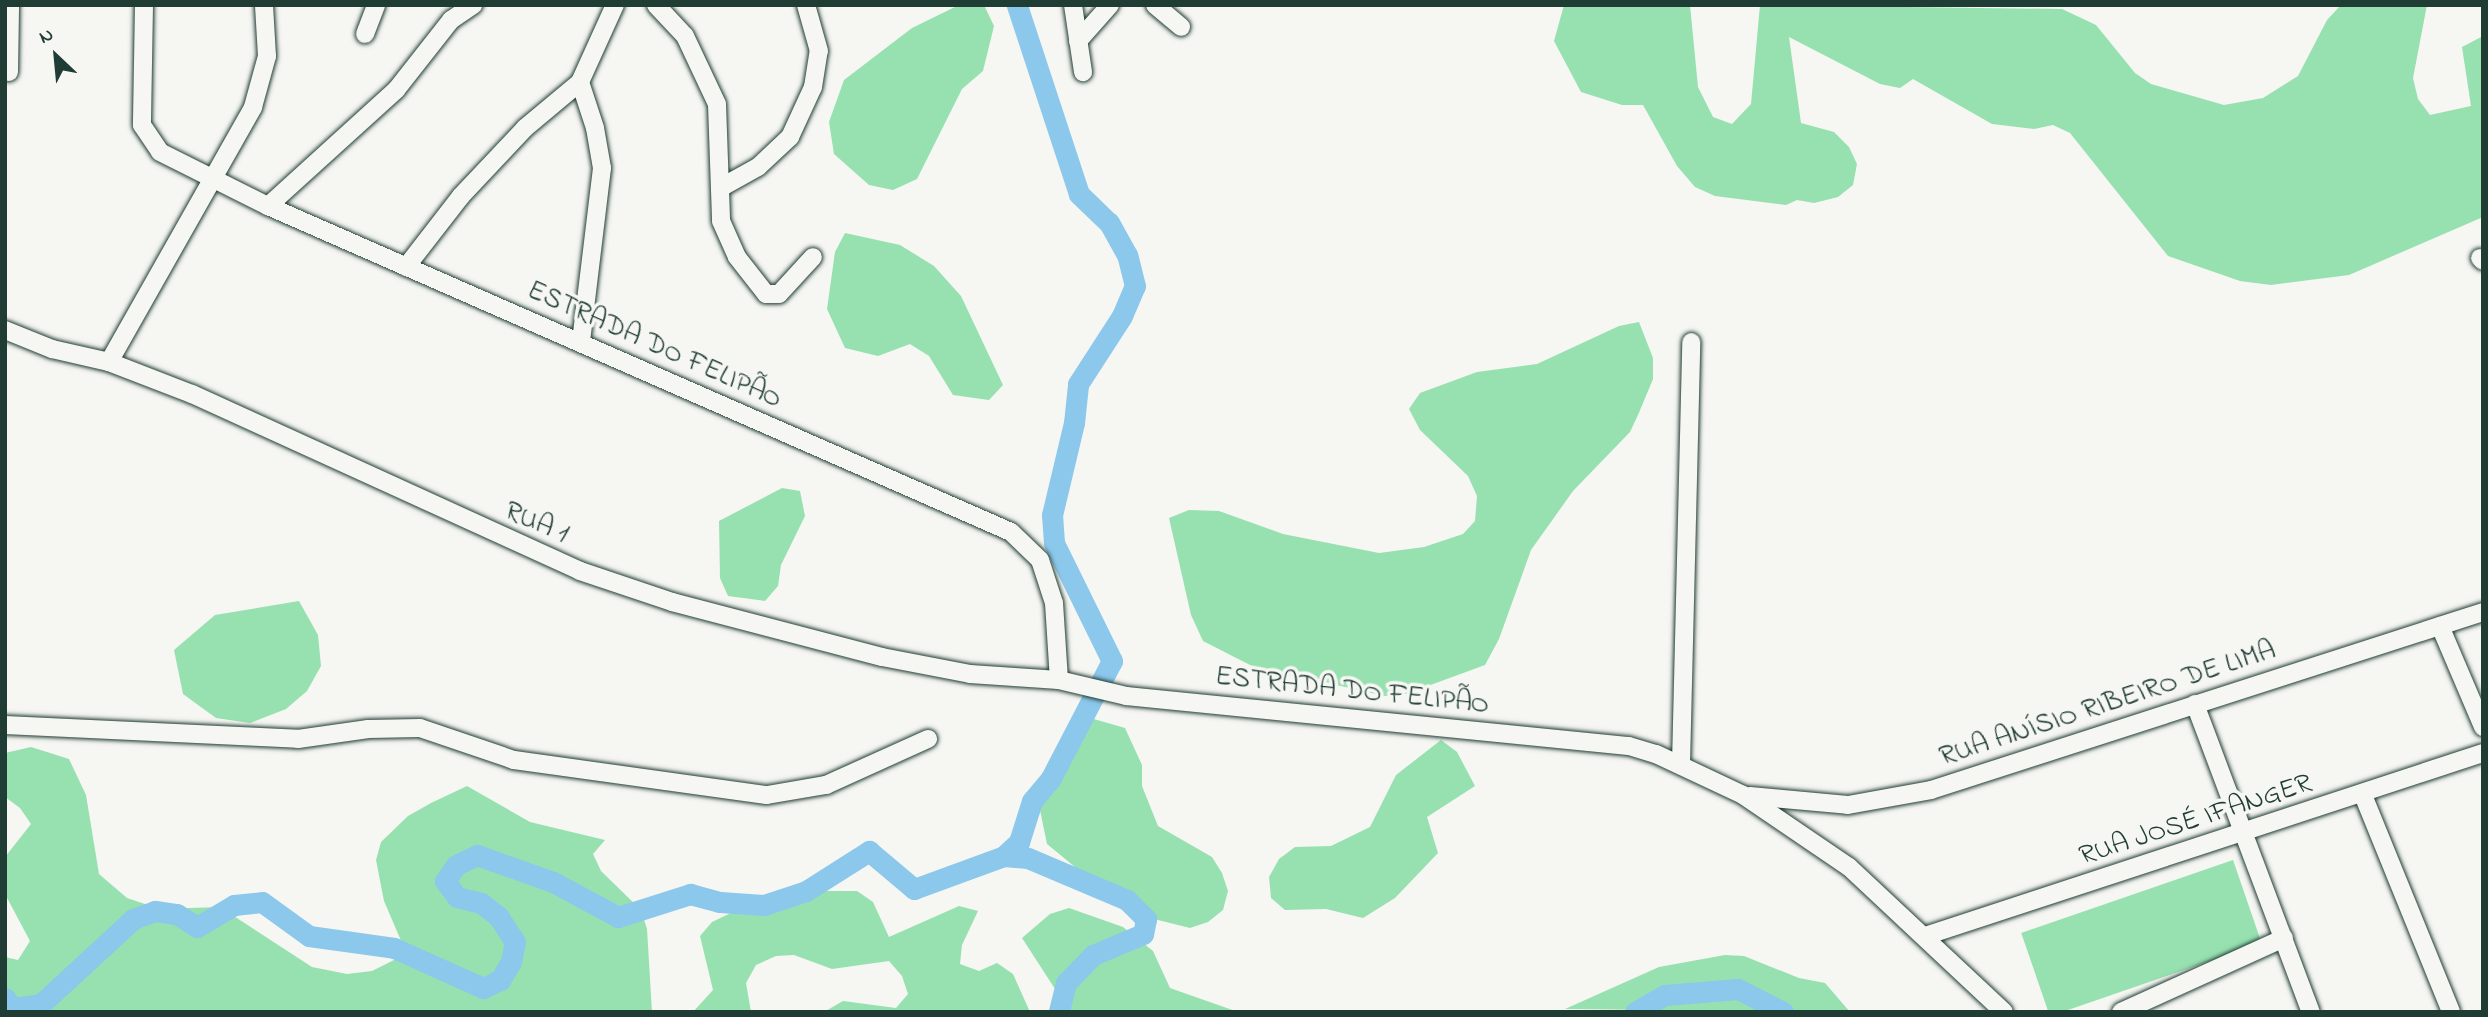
<!DOCTYPE html>
<meta charset="utf-8">
<style>
body{margin:0}
#map{position:relative;width:2488px;height:1017px;overflow:hidden;background:#f6f6f2;font-family:"Indie Flower",sans-serif}
div>[style]{position:absolute}
.green>*{inset:0;background:#97e1b0;transform-origin:0 0}
.river>*{height:21px;margin:-10.5px;padding:0 10.5px;transform-origin:10.5px;border-radius:10.5px;background:#8cc7ec}
.roads{filter:drop-shadow(0 0 2px #1f3d34) drop-shadow(0 0 2px #1f3d34)}
.minor>*{height:18px;margin:-9px;padding:0 9px;transform-origin:9px;border-radius:9px;background:#f6f6f2}
span{translate:-50% -50%;white-space:nowrap;text-align:center;line-height:1.15;-webkit-text-stroke:7px #f6f6f2;paint-order:stroke}
.street-label{font-size:28px;color:#1f3d34}
.frame{position:absolute;inset:0;border:7px solid #1f3d34;pointer-events:none}
.north{position:absolute;left:21px;top:21px;width:70px;height:70px;-webkit-text-stroke:5px #f6f6f2;paint-order:stroke;rotate:334deg;font-size:19px;font-weight:700;line-height:28px;text-align:center;color:#1f3d34}
.north::after{content:'';display:block;margin:auto;width:24px;height:32px;background:#1f3d34;clip-path:polygon(50% 0,100% 100%,50% 72%,0 100%)}
</style>
<div id="map">
<div class="green">
<div style="clip-path:polygon(959px 5px,984px 5px,994px 26px,983px 71px,962px 89px,917px 179px,893px 190px,869px 185px,834px 154px,829px 122px,844px 80px,912px 28px)"></div>
<div style="clip-path:polygon(1564px 5px,1690px 5px,1698px 87px,1713px 117px,1732px 124px,1751px 104px,1760px 5px,2062px 9px,2096px 25px,2135px 73px,2151px 84px,2224px 105px,2263px 98px,2298px 76px,2327px 20px,2341px 5px,2427px 5px,2413px 78px,2418px 99px,2430px 115px,2471px 106px,2462px 47px,2483px 36px,2483px 217px,2349px 275px,2271px 285px,2240px 281px,2168px 256px,2070px 133px,2053px 125px,2034px 129px,1992px 124px,1913px 79px,1900px 88px,1880px 84px,1789px 37px,1801px 123px,1834px 132px,1849px 147px,1857px 164px,1853px 185px,1838px 197px,1814px 203px,1797px 200px,1786px 205px,1715px 196px,1695px 187px,1677px 166px,1643px 105px,1622px 105px,1581px 92px,1554px 41px)"></div>
<div style="clip-path:polygon(845px 233px,900px 245px,934px 266px,961px 296px,1003px 385px,989px 400px,953px 395px,929px 356px,910px 344px,878px 356px,845px 348px,827px 309px,835px 252px)"></div>
<div style="clip-path:polygon(1639px 322px,1653px 358px,1653px 379px,1638px 415px,1630px 432px,1573px 491px,1531px 550px,1499px 639px,1485px 665px,1406px 694px,1385px 696px,1252px 666px,1203px 641px,1191px 615px,1169px 518px,1189px 510px,1219px 511px,1283px 534px,1379px 553px,1424px 547px,1463px 534px,1475px 521px,1477px 496px,1468px 476px,1420px 430px,1409px 409px,1420px 393px,1477px 372px,1537px 364px,1619px 326px)"></div>
<div style="clip-path:polygon(782px 488px,800px 491px,805px 516px,781px 565px,778px 586px,765px 601px,728px 596px,720px 578px,719px 521px)"></div>
<div style="clip-path:polygon(299px 601px,318px 635px,321px 666px,307px 691px,286px 709px,250px 723px,216px 718px,183px 694px,174px 650px,215px 615px)"></div>
<div style="clip-path:polygon(1080px 715px,1125px 728px,1142px 765px,1142px 786px,1158px 826px,1212px 857px,1222px 873px,1228px 891px,1223px 910px,1208px 922px,1190px 928px,1154px 919px,1086px 876px,1047px 844px,1039px 805px,1043px 785px,1073px 758px,1083px 740px)"></div>
<div style="clip-path:polygon(1441px 740px,1457px 752px,1475px 786px,1427px 817px,1438px 853px,1395px 898px,1363px 918px,1326px 909px,1285px 910px,1271px 898px,1269px 877px,1279px 859px,1295px 847px,1331px 846px,1370px 827px,1396px 775px)"></div>
<div style="clip-path:polygon(31px 747px,69px 759px,86px 795px,99px 874px,127px 898px,160px 909px,220px 907px,312px 967px,347px 974px,372px 971px,394px 960px,402px 943px,384px 901px,376px 860px,381px 842px,408px 816px,431px 803px,467px 786px,530px 822px,605px 840px,593px 854px,601px 871px,641px 910px,647px 929px,652px 1012px,5px 1012px,5px 957px,18px 960px,30px 941px,5px 894px,5px 857px,31px 824px,20px 808px,5px 797px,5px 753px)"></div>
<div style="left:2233px;top:860px;width:88px;height:224px;rotate:71deg"></div>
<div style="clip-path:polygon(796px 891px,857px 891px,873px 902px,889px 937px,959px 906px,978px 911px,962px 945px,960px 964px,979px 971px,997px 963px,1013px 974px,1030px 1012px,824px 1012px,843px 1001px,896px 1008px,908px 994px,902px 976px,889px 961px,832px 969px,794px 955px,776px 956px,756px 965px,746px 983px,751px 1012px,693px 1012px,713px 990px,700px 936px,712px 922px,775px 892px)"></div>
<div style="clip-path:polygon(1069px 908px,1123px 927px,1153px 951px,1170px 988px,1238px 1012px,1070px 1012px,1022px 938px,1050px 914px)"></div>
<div style="clip-path:polygon(1725px 955px,1744px 956px,1799px 978px,1825px 983px,1850px 1012px,1565px 1009px,1659px 967px)"></div>
</div>
<div class="river">
<div style="left:1004px;top:856px;width:21px;rotate:-43deg"></div>
<div style="left:1019px;top:842px;width:43px;rotate:-72.4deg"></div>
<div style="left:1032px;top:801px;width:30px;rotate:-50deg"></div>
<div style="left:1051px;top:778px;width:132px;rotate:-62.5deg"></div>
<div style="left:1112px;top:661px;width:131px;rotate:-116.2deg"></div>
<div style="left:1054px;top:543px;width:28px;rotate:-94deg"></div>
<div style="left:1052px;top:515px;width:95px;rotate:-76.6deg"></div>
<div style="left:1074px;top:423px;width:39px;rotate:-84deg"></div>
<div style="left:1078px;top:384px;width:81px;rotate:-57.1deg"></div>
<div style="left:1122px;top:316px;width:33px;rotate:-67deg"></div>
<div style="left:1135px;top:286px;width:32px;rotate:-104deg"></div>
<div style="left:1127px;top:255px;width:37px;rotate:-119deg"></div>
<div style="left:1109px;top:223px;width:42px;rotate:-136deg"></div>
<div style="left:1079px;top:194px;width:199px;rotate:-108.2deg"></div>
<div style="left:5px;top:998px;width:13px;rotate:51deg"></div>
<div style="left:13px;top:1008px;width:28px;rotate:-8deg"></div>
<div style="left:41px;top:1004px;width:125px;rotate:-42.7deg"></div>
<div style="left:133px;top:919px;width:23px;rotate:-20deg"></div>
<div style="left:155px;top:911px;width:22px;rotate:8deg"></div>
<div style="left:177px;top:914px;width:24px;rotate:33deg"></div>
<div style="left:197px;top:927px;width:43px;rotate:-30.7deg"></div>
<div style="left:234px;top:905px;width:28px;rotate:-6deg"></div>
<div style="left:262px;top:902px;width:58px;rotate:35.9deg"></div>
<div style="left:309px;top:936px;width:86px;rotate:8deg"></div>
<div style="left:394px;top:948px;width:98px;rotate:24.2deg"></div>
<div style="left:483px;top:988px;width:19px;rotate:-25deg"></div>
<div style="left:500px;top:980px;width:21px;rotate:-59deg"></div>
<div style="left:511px;top:962px;width:20px;rotate:-79deg"></div>
<div style="left:515px;top:942px;width:30px;rotate:-123deg"></div>
<div style="left:499px;top:917px;width:23px;rotate:-142deg"></div>
<div style="left:481px;top:903px;width:25px;rotate:-166deg"></div>
<div style="left:457px;top:897px;width:20px;rotate:-127deg"></div>
<div style="left:445px;top:881px;width:19px;rotate:-55deg"></div>
<div style="left:456px;top:865px;width:23px;rotate:-25deg"></div>
<div style="left:477px;top:855px;width:81px;rotate:19.6deg"></div>
<div style="left:553px;top:882px;width:74px;rotate:28.3deg"></div>
<div style="left:618px;top:917px;width:76px;rotate:-17.7deg"></div>
<div style="left:690px;top:894px;width:31px;rotate:15deg"></div>
<div style="left:720px;top:902px;width:44px;rotate:3.9deg"></div>
<div style="left:764px;top:905px;width:44px;rotate:-18.4deg"></div>
<div style="left:806px;top:891px;width:75px;rotate:-32.4deg"></div>
<div style="left:869px;top:851px;width:59px;rotate:40.2deg"></div>
<div style="left:914px;top:889px;width:96px;rotate:-20.1deg"></div>
<div style="left:1004px;top:856px;width:24px;rotate:5deg"></div>
<div style="left:1028px;top:858px;width:108px;rotate:23deg"></div>
<div style="left:1127px;top:900px;width:27px;rotate:45deg"></div>
<div style="left:1146px;top:919px;width:15px;rotate:101deg"></div>
<div style="left:1143px;top:934px;width:54px;rotate:157.2deg"></div>
<div style="left:1093px;top:955px;width:39px;rotate:134deg"></div>
<div style="left:1066px;top:983px;width:30px;rotate:104deg"></div>
<div style="left:1635px;top:1012px;width:34px;rotate:-30deg"></div>
<div style="left:1665px;top:995px;width:73px;rotate:-4.7deg"></div>
<div style="left:1738px;top:989px;width:51px;rotate:27.1deg"></div>
</div>
<div class="roads">
<div class="minor">
<div style="left:144px;top:5px;width:120px;rotate:91deg"></div>
<div style="left:142px;top:125px;width:32px;rotate:56deg"></div>
<div style="left:160px;top:152px;width:121px;rotate:26.6deg"></div>
<div style="left:268px;top:206px;width:811px;rotate:23.69deg"></div>
<div style="left:1011px;top:532px;width:40px;rotate:44deg"></div>
<div style="left:1040px;top:560px;width:45px;rotate:72deg"></div>
<div style="left:1054px;top:603px;width:77px;rotate:86.3deg"></div>
<div style="left:656px;top:5px;width:42px;rotate:46.9deg"></div>
<div style="left:685px;top:36px;width:75px;rotate:64.8deg"></div>
<div style="left:717px;top:104px;width:117px;rotate:88deg"></div>
<div style="left:721px;top:221px;width:39px;rotate:66deg"></div>
<div style="left:737px;top:257px;width:47px;rotate:51.9deg"></div>
<div style="left:766px;top:294px;width:13px"></div>
<div style="left:779px;top:294px;width:50px;rotate:-47.4deg"></div>
<div style="left:1073px;top:5px;width:68px;rotate:81.5deg"></div>
<div style="left:1155px;top:5px;width:34px;rotate:40deg"></div>
<div style="left:365px;top:34px;width:31px;rotate:-69deg"></div>
<div style="left:1078px;top:41px;width:48px;rotate:-48.4deg"></div>
<div style="left:9px;top:72px;width:67px;rotate:-89.1deg"></div>
<div style="left:580px;top:82px;width:48px;rotate:71.9deg"></div>
<div style="left:595px;top:128px;width:41px;rotate:80.1deg"></div>
<div style="left:602px;top:168px;width:175px;rotate:96.9deg"></div>
<div style="left:720px;top:188px;width:43px;rotate:-28.9deg"></div>
<div style="left:758px;top:167px;width:44px;rotate:-43.2deg"></div>
<div style="left:790px;top:137px;width:55px;rotate:-65.3deg"></div>
<div style="left:813px;top:87px;width:36px;rotate:-81deg"></div>
<div style="left:819px;top:51px;width:48px;rotate:-105.8deg"></div>
<div style="left:268px;top:206px;width:173px;rotate:-42.2deg"></div>
<div style="left:396px;top:90px;width:89px;rotate:-51.8deg"></div>
<div style="left:451px;top:20px;width:27px;rotate:-34deg"></div>
<div style="left:2480px;top:258px;width:4px;rotate:45deg"></div>
<div style="left:406px;top:267px;width:90px;rotate:-52.2deg"></div>
<div style="left:461px;top:196px;width:93px;rotate:-46.7deg"></div>
<div style="left:525px;top:128px;width:72px;rotate:-39.9deg"></div>
<div style="left:580px;top:82px;width:85px;rotate:-65.6deg"></div>
<div style="left:5px;top:330px;width:51px;rotate:22deg"></div>
<div style="left:52px;top:349px;width:58px;rotate:12.8deg"></div>
<div style="left:109px;top:362px;width:89px;rotate:21.1deg"></div>
<div style="left:192px;top:394px;width:426px;rotate:24.5deg"></div>
<div style="left:580px;top:571px;width:97px;rotate:18.6deg"></div>
<div style="left:672px;top:602px;width:217px;rotate:14.7deg"></div>
<div style="left:882px;top:657px;width:90px;rotate:10.9deg"></div>
<div style="left:970px;top:674px;width:89px;rotate:3.9deg"></div>
<div style="left:1059px;top:680px;width:69px;rotate:13.4deg"></div>
<div style="left:1126px;top:696px;width:505px;rotate:5.68deg"></div>
<div style="left:1629px;top:746px;width:28px;rotate:17deg"></div>
<div style="left:1656px;top:754px;width:96px;rotate:25.2deg"></div>
<div style="left:1743px;top:795px;width:128px;rotate:34.2deg"></div>
<div style="left:1849px;top:867px;width:212px;rotate:43.1deg"></div>
<div style="left:109px;top:362px;width:293px;rotate:-60.5deg"></div>
<div style="left:253px;top:107px;width:53px;rotate:-74.6deg"></div>
<div style="left:267px;top:56px;width:51px;rotate:-93.4deg"></div>
<div style="left:2440px;top:626px;width:110px;rotate:66.9deg"></div>
<div style="left:2195px;top:704px;width:329px;rotate:69.4deg"></div>
<div style="left:5px;top:725px;width:293px;rotate:2.7deg"></div>
<div style="left:298px;top:739px;width:71px;rotate:-8.1deg"></div>
<div style="left:368px;top:729px;width:52px;rotate:-1.1deg"></div>
<div style="left:420px;top:728px;width:99px;rotate:18.8deg"></div>
<div style="left:514px;top:760px;width:255px;rotate:7.9deg"></div>
<div style="left:767px;top:795px;width:60px;rotate:-9.6deg"></div>
<div style="left:826px;top:785px;width:112px;rotate:-24.3deg"></div>
<div style="left:1681px;top:764px;width:422px;rotate:-88.6deg"></div>
<div style="left:2363px;top:795px;width:234px;rotate:67.9deg"></div>
<div style="left:1750px;top:796px;width:98px;rotate:5.2deg"></div>
<div style="left:1848px;top:805px;width:84px;rotate:-10.2deg"></div>
<div style="left:1931px;top:790px;width:580px;rotate:-17.87deg"></div>
<div style="left:1925px;top:936px;width:587px;rotate:-18.16deg"></div>
<div style="left:2121px;top:1012px;width:179px;rotate:-24.4deg"></div>
</div>
</div>
<div class="street-label">
<span style="left:654px;top:346px;rotate:24deg">ESTRADA DO FELIPÃO</span>
<span style="left:536px;top:524px;rotate:23deg">RUA 1</span>
<span style="left:1352px;top:692px;rotate:6deg">ESTRADA DO FELIPÃO</span>
<span style="left:2108px;top:705px;rotate:-18deg">RUA ANÍSIO RIBEIRO DE LIMA</span>
<span style="left:2196px;top:821px;rotate:-18deg">RUA JOSÉ IFANGER</span>
</div>
<div class="frame"></div>
<div class="north">N</div>
</div>
